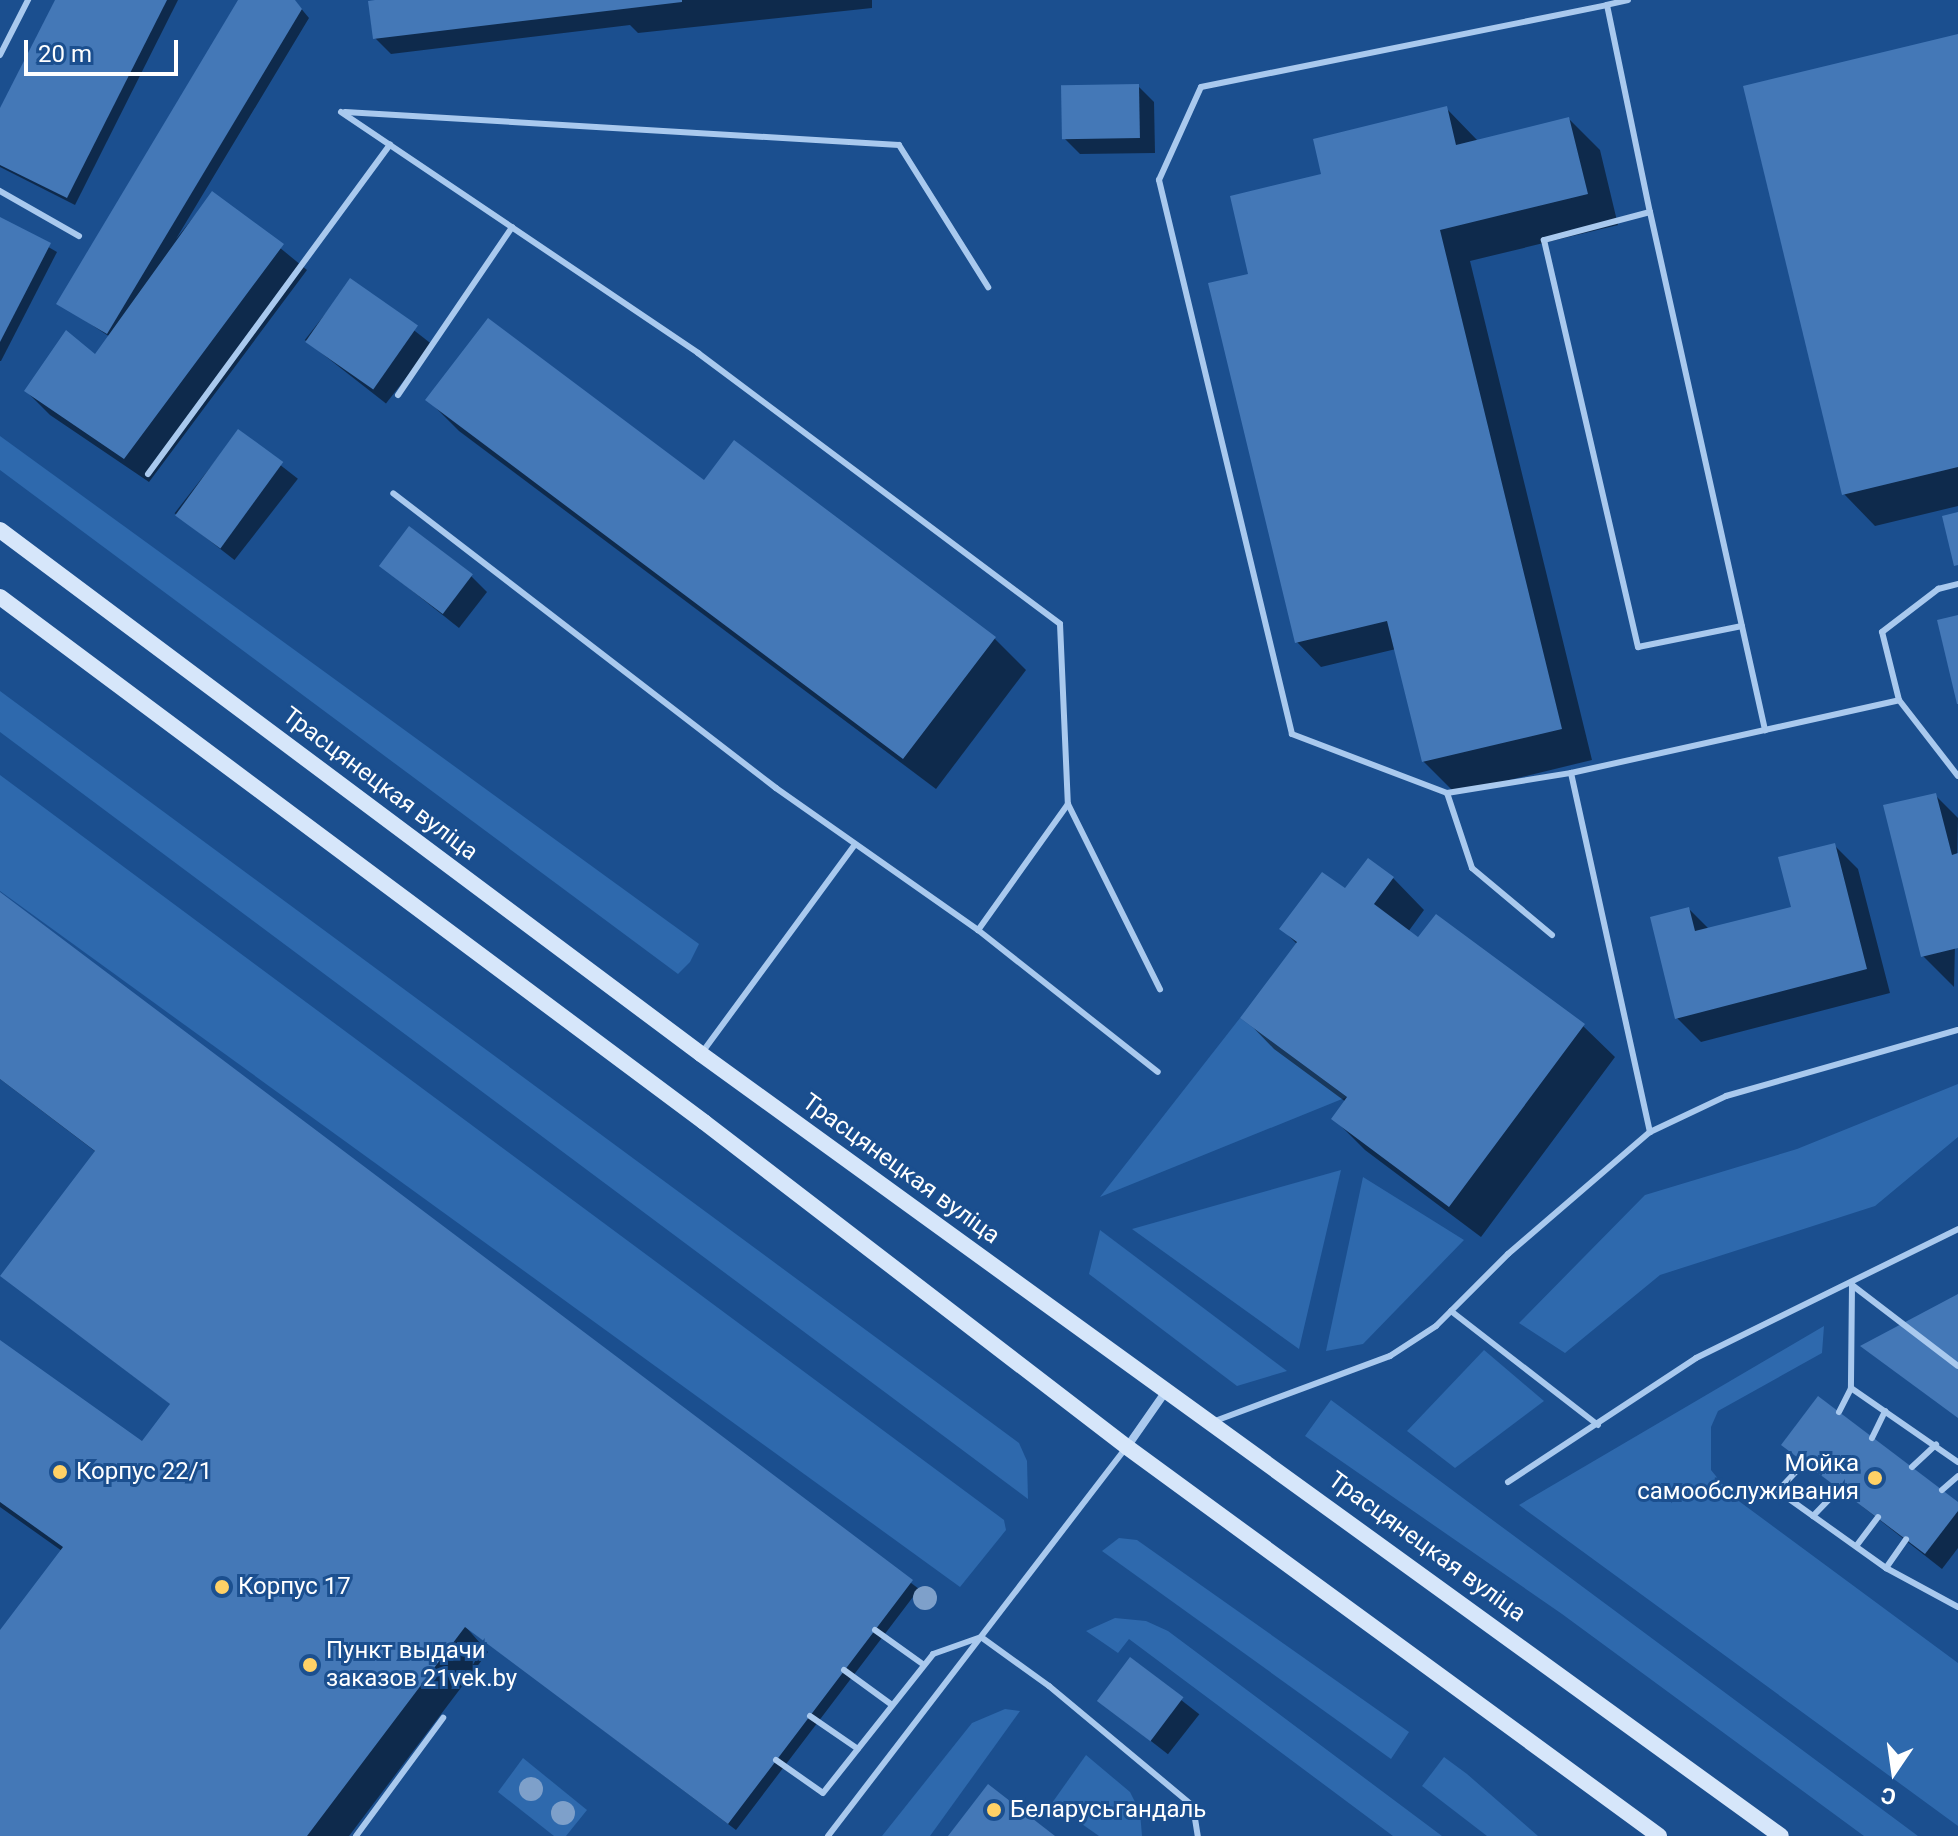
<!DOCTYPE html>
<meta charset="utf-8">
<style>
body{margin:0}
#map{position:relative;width:1958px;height:1836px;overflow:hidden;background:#1b4f8f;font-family:Roboto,sans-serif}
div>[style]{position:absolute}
.green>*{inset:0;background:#2e69ad}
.shadow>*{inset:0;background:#0007;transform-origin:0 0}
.building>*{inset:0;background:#4478b7;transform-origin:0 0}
.lane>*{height:6px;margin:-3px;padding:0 3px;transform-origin:3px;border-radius:3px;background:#a9c9ee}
.street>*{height:8px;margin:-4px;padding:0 4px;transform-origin:4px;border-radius:4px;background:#a9c9ee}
.secondary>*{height:16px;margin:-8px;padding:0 8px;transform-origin:8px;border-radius:8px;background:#d6e6fa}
.trees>*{width:24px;height:24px;margin:-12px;border-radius:50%;background:#7ea0ca}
.dots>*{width:22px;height:22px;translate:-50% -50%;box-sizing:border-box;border:4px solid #1b4f8f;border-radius:50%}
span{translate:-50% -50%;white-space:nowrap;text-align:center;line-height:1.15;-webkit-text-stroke:6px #1b4f8f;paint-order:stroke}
.street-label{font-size:24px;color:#fff}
.poi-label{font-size:24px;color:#fff}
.right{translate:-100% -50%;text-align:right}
.left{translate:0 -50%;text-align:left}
.north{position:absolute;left:1854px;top:1732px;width:80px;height:80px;-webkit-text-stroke:6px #1b4f8f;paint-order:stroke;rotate:193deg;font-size:22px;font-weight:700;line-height:32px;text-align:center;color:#fff}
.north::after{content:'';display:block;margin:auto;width:28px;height:36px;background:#fff;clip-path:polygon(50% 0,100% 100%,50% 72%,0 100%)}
.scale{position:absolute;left:24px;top:40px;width:154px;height:36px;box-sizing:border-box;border:4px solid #fff;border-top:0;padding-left:10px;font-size:24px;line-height:28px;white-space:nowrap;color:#fff;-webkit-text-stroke:6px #1b4f8f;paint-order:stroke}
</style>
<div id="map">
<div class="green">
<div style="clip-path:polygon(0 436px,699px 944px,690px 962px,678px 974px,0 470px)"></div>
<div style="clip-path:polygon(0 691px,1019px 1443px,1027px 1461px,1028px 1499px,0 732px)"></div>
<div style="clip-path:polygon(0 775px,1004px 1520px,1006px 1530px,960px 1587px,0 891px)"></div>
<div style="clip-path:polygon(1240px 1018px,1347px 1097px,1100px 1197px)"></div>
<div style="clip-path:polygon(1958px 1084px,1958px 1137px,1875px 1206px,1660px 1275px,1565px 1353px,1519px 1323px,1645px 1195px,1797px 1149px)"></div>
<div style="clip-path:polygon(1341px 1170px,1299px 1349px,1132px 1229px)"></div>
<div style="clip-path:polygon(1363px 1177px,1464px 1240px,1363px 1344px,1326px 1351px)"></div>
<div style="clip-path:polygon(1100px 1230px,1287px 1371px,1237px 1386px,1089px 1274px)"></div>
<div style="clip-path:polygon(1824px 1326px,1822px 1353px,1718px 1411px,1711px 1427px,1711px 1470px,1732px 1496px,1958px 1663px,1958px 1826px,1519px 1505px)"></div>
<div style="clip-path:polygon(1484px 1350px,1544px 1401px,1455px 1468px,1407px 1431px)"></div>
<div style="clip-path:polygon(1331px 1400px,1918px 1836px,1864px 1836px,1562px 1614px,1305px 1436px)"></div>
<div style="clip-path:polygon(1119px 1538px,1137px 1540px,1409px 1732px,1391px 1759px,1102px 1551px)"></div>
<div style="clip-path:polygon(1115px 1618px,1146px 1621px,1168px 1631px,1442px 1836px,1393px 1836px,1129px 1639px,1118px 1653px,1086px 1631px)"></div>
<div style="clip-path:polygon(1005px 1709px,1020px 1711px,930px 1836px,882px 1836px,972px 1723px)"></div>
<div style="clip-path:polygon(1086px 1755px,1130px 1792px,1140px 1812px,1142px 1836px,1099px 1836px,1052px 1803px)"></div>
<div style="clip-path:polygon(1444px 1757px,1467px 1774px,1538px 1836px,1487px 1836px,1422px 1786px)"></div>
<div style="clip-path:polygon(523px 1758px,587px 1810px,566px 1836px,554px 1836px,498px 1792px)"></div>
</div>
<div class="shadow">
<div style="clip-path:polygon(57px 0,178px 0,75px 205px,0 167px,0 112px)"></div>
<div style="clip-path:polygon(240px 0,294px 0,309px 18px,176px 239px,213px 193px,307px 270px,149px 482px,50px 415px,26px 391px,95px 357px,110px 337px,59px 303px)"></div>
<div style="clip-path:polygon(392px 0,872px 0,872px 8px,638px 33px,630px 25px,391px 54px,375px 38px)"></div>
<div style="clip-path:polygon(1958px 36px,1958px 506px,1875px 526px,1844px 494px)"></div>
<div style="clip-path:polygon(1138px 86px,1154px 102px,1155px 153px,1080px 154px,1064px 138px)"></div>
<div style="clip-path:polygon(1446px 108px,1478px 141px,1569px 119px,1600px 150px,1618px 225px,1470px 261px,1592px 760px,1455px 793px,1423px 761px,1396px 649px,1321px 667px,1297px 642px,1251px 275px,1324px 176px)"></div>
<div style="clip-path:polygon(0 219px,57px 252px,1px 361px,0 361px)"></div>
<div style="left:351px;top:281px;width:103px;height:75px;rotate:38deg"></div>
<div style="clip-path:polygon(428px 400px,704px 483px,994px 638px,1026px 670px,936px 789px,459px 431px)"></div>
<div style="left:238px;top:432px;width:76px;height:103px;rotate:38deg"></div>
<div style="clip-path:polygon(381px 566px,471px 576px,487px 592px,459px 628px)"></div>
<div style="clip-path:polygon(1935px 795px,1958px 818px,1954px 987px,1923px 956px)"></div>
<div style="clip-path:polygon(1834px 845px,1858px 869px,1890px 993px,1701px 1042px,1677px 1018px,1689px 909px,1709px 929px,1793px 908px)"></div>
<div style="clip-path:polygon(1393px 878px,1424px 910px,1408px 932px,1583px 1026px,1615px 1057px,1481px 1237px,1365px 1150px,1334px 1119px,1346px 1102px,1274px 1049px,1243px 1017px,1297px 944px,1282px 929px,1345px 891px)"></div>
<div style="clip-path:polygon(0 895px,919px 1589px,736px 1830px,465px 1626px,488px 1652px,349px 1836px,0 1836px,0 1633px,62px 1551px,0 1507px,0 1343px,143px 1444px,172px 1405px,2px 1276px,96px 1152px,0 1079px)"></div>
<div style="clip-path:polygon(1784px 1445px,1958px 1504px,1958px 1548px,1942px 1569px)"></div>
<div style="left:1130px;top:1660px;width:88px;height:51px;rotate:38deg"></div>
</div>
<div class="building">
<div style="clip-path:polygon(55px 0,167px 0,67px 198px,0 165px,0 108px)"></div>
<div style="clip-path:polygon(238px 0,295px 0,302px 9px,107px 334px,56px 304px)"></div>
<div style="clip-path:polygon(375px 0,682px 0,682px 2px,373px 39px,368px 1px)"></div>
<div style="clip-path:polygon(1958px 34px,1958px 467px,1842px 495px,1743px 86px)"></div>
<div style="left:1139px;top:84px;width:54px;height:78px;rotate:89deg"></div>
<div style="clip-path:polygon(1447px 106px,1456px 145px,1569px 117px,1588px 194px,1440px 230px,1562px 729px,1422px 762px,1387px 621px,1295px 643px,1208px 283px,1248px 274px,1230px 196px,1321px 174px,1313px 139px)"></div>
<div style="clip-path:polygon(212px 191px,284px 244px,124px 459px,24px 391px,66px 330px,95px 354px)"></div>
<div style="clip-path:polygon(0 217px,51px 243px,0 342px)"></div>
<div style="left:350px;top:278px;width:83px;height:78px;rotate:35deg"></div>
<div style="clip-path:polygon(488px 318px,704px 480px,734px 440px,996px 637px,903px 759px,425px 400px)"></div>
<div style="left:238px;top:429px;width:56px;height:107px;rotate:36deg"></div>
<div style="clip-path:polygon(1958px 512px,1958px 565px,1954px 566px,1942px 516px)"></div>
<div style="left:409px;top:526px;width:80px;height:50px;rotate:37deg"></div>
<div style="clip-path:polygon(1958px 615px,1958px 704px,1957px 704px,1937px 620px)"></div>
<div style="clip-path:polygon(1936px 793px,1952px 855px,1958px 853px,1958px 948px,1921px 957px,1883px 805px)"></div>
<div style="clip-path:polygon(1835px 843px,1867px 969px,1675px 1019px,1650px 917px,1689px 907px,1695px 931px,1791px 907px,1778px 857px)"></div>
<div style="clip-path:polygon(1368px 858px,1394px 877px,1374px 904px,1418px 937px,1436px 914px,1585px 1024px,1449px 1207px,1331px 1119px,1347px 1097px,1240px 1018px,1297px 942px,1279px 929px,1322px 872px,1345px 888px)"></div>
<div style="clip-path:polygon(0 892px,913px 1580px,728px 1824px,465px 1627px,307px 1836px,0 1836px,0 1630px,63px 1547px,0 1502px,0 1340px,142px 1441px,170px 1404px,0 1276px,95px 1151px,0 1079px)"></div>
<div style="clip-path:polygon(1958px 1294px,1958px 1418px,1860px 1346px)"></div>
<div style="clip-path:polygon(1818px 1396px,1958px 1502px,1958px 1511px,1925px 1554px,1781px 1445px)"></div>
<div style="left:1130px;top:1657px;width:67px;height:55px;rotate:37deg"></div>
<div style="clip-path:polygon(988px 1784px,1055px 1836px,948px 1836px)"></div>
</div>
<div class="lane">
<div style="left:1628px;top:0;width:22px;rotate:167deg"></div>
<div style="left:1607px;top:5px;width:211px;rotate:78.3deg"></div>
<div style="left:1650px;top:212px;width:110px;rotate:165.2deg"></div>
<div style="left:1544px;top:240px;width:418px;rotate:77deg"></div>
<div style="left:1638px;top:647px;width:106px;rotate:-11.4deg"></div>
<div style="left:0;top:55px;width:62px;rotate:-63deg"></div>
<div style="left:341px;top:112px;width:431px;rotate:34deg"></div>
<div style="left:698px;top:353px;width:452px;rotate:36.8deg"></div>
<div style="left:1060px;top:624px;width:180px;rotate:87.5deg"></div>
<div style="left:1068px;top:804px;width:155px;rotate:125.5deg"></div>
<div style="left:978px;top:930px;width:247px;rotate:-144.9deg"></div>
<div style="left:776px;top:788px;width:483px;rotate:-142.4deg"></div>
<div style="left:345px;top:112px;width:555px;rotate:3.41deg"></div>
<div style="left:899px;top:145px;width:168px;rotate:57.9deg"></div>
<div style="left:0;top:191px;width:91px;rotate:29.7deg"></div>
<div style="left:1650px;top:212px;width:531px;rotate:77.48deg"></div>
<div style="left:398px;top:395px;width:203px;rotate:-55.8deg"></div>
<div style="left:148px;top:474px;width:409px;rotate:-53.7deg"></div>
<div style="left:1899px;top:700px;width:70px;rotate:-104deg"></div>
<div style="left:1882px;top:632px;width:71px;rotate:-37.5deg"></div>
<div style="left:1938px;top:589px;width:21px;rotate:-14deg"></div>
<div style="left:1571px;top:773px;width:368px;rotate:77.6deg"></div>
<div style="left:1447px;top:793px;width:126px;rotate:-9.2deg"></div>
<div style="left:1571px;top:773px;width:336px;rotate:-12.5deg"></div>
<div style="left:1899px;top:700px;width:96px;rotate:52.2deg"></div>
<div style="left:1068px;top:804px;width:207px;rotate:63.6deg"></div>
<div style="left:978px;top:930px;width:229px;rotate:38.3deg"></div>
<div style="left:1552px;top:935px;width:104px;rotate:-140.1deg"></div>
<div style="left:1472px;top:868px;width:79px;rotate:-108.4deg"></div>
<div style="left:1447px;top:793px;width:166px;rotate:-159.2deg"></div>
<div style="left:1292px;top:734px;width:570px;rotate:-103.5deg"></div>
<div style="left:1159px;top:180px;width:102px;rotate:-65.7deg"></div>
<div style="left:1201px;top:87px;width:414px;rotate:-11.4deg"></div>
<div style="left:701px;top:1054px;width:260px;rotate:-53.7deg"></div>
<div style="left:1852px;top:1285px;width:103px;rotate:90.6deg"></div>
<div style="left:1851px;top:1388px;width:130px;rotate:34.7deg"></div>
<div style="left:1852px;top:1285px;width:133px;rotate:37.4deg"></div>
<div style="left:1451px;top:1311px;width:186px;rotate:37.8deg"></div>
<div style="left:1839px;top:1412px;width:27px;rotate:-63deg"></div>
<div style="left:1215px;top:1421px;width:187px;rotate:-20.4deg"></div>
<div style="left:1390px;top:1356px;width:55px;rotate:-33.1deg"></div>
<div style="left:1436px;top:1326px;width:102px;rotate:-45deg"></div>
<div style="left:1508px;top:1254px;width:187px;rotate:-40.7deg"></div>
<div style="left:1650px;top:1132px;width:84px;rotate:-25.3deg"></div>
<div style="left:1726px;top:1096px;width:241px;rotate:-15.9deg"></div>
<div style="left:1872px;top:1438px;width:30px;rotate:-64deg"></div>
<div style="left:1804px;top:1463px;width:38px;rotate:133deg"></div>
<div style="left:1778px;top:1491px;width:133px;rotate:35.5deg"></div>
<div style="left:1886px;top:1568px;width:82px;rotate:28.4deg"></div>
<div style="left:1912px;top:1467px;width:33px;rotate:-43deg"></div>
<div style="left:1508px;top:1482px;width:225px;rotate:-33.4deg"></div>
<div style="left:1696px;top:1358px;width:292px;rotate:-26.2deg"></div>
<div style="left:1942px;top:1490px;width:21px;rotate:-41deg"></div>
<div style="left:1813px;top:1516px;width:37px;rotate:-46deg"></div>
<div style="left:1857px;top:1545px;width:35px;rotate:-53deg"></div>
<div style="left:1886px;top:1568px;width:35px;rotate:-55deg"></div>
<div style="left:875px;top:1630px;width:60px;rotate:35.5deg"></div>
<div style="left:844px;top:1670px;width:59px;rotate:36.1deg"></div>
<div style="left:810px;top:1716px;width:58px;rotate:34.5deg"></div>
<div style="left:776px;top:1760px;width:57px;rotate:35.1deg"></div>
<div style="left:823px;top:1793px;width:177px;rotate:-51.6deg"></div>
<div style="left:933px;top:1654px;width:51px;rotate:-19.5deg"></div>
<div style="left:981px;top:1637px;width:84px;rotate:35.8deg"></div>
<div style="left:1049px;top:1686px;width:187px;rotate:39.8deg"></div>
<div style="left:1193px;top:1806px;width:30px;rotate:81deg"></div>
<div style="left:356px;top:1836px;width:147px;rotate:-53.6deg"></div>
<div style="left:828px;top:1836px;width:491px;rotate:-52.5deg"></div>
</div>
<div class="street">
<div style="left:1127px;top:1447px;width:68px;rotate:-55.1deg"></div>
</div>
<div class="secondary">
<div style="left:0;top:530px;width:875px;rotate:36.78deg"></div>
<div style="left:701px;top:1054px;width:1333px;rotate:35.91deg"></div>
<div style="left:0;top:597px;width:878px;rotate:36.71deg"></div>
<div style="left:704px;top:1122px;width:533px;rotate:37.54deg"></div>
<div style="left:1127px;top:1447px;width:659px;rotate:36.17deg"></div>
</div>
<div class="trees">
<div style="left:925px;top:1598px"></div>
<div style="left:531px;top:1789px"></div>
<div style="left:563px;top:1813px"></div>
</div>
<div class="dots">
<div style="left:60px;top:1472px;background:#ffd166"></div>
<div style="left:1875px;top:1478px;background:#ffd166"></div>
<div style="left:222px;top:1587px;background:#ffd166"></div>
<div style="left:310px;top:1665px;background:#ffd166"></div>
<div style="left:994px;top:1810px;background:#ffd166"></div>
</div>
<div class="street-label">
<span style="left:380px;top:784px;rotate:37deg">Трасцянецкая вуліца</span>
<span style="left:901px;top:1169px;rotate:36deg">Трасцянецкая вуліца</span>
<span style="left:1427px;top:1547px;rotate:36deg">Трасцянецкая вуліца</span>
</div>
<div class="poi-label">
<span class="right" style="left:1859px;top:1478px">Мойка<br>самообслуживания</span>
<span class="left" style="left:76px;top:1472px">Корпус 22/1</span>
<span class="left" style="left:238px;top:1587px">Корпус 17</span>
<span class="left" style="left:326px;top:1665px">Пункт выдачи<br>заказов 21vek.by</span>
<span class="left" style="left:1010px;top:1810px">Беларусьгандаль</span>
</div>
<div class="north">С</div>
<div class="scale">20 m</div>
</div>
